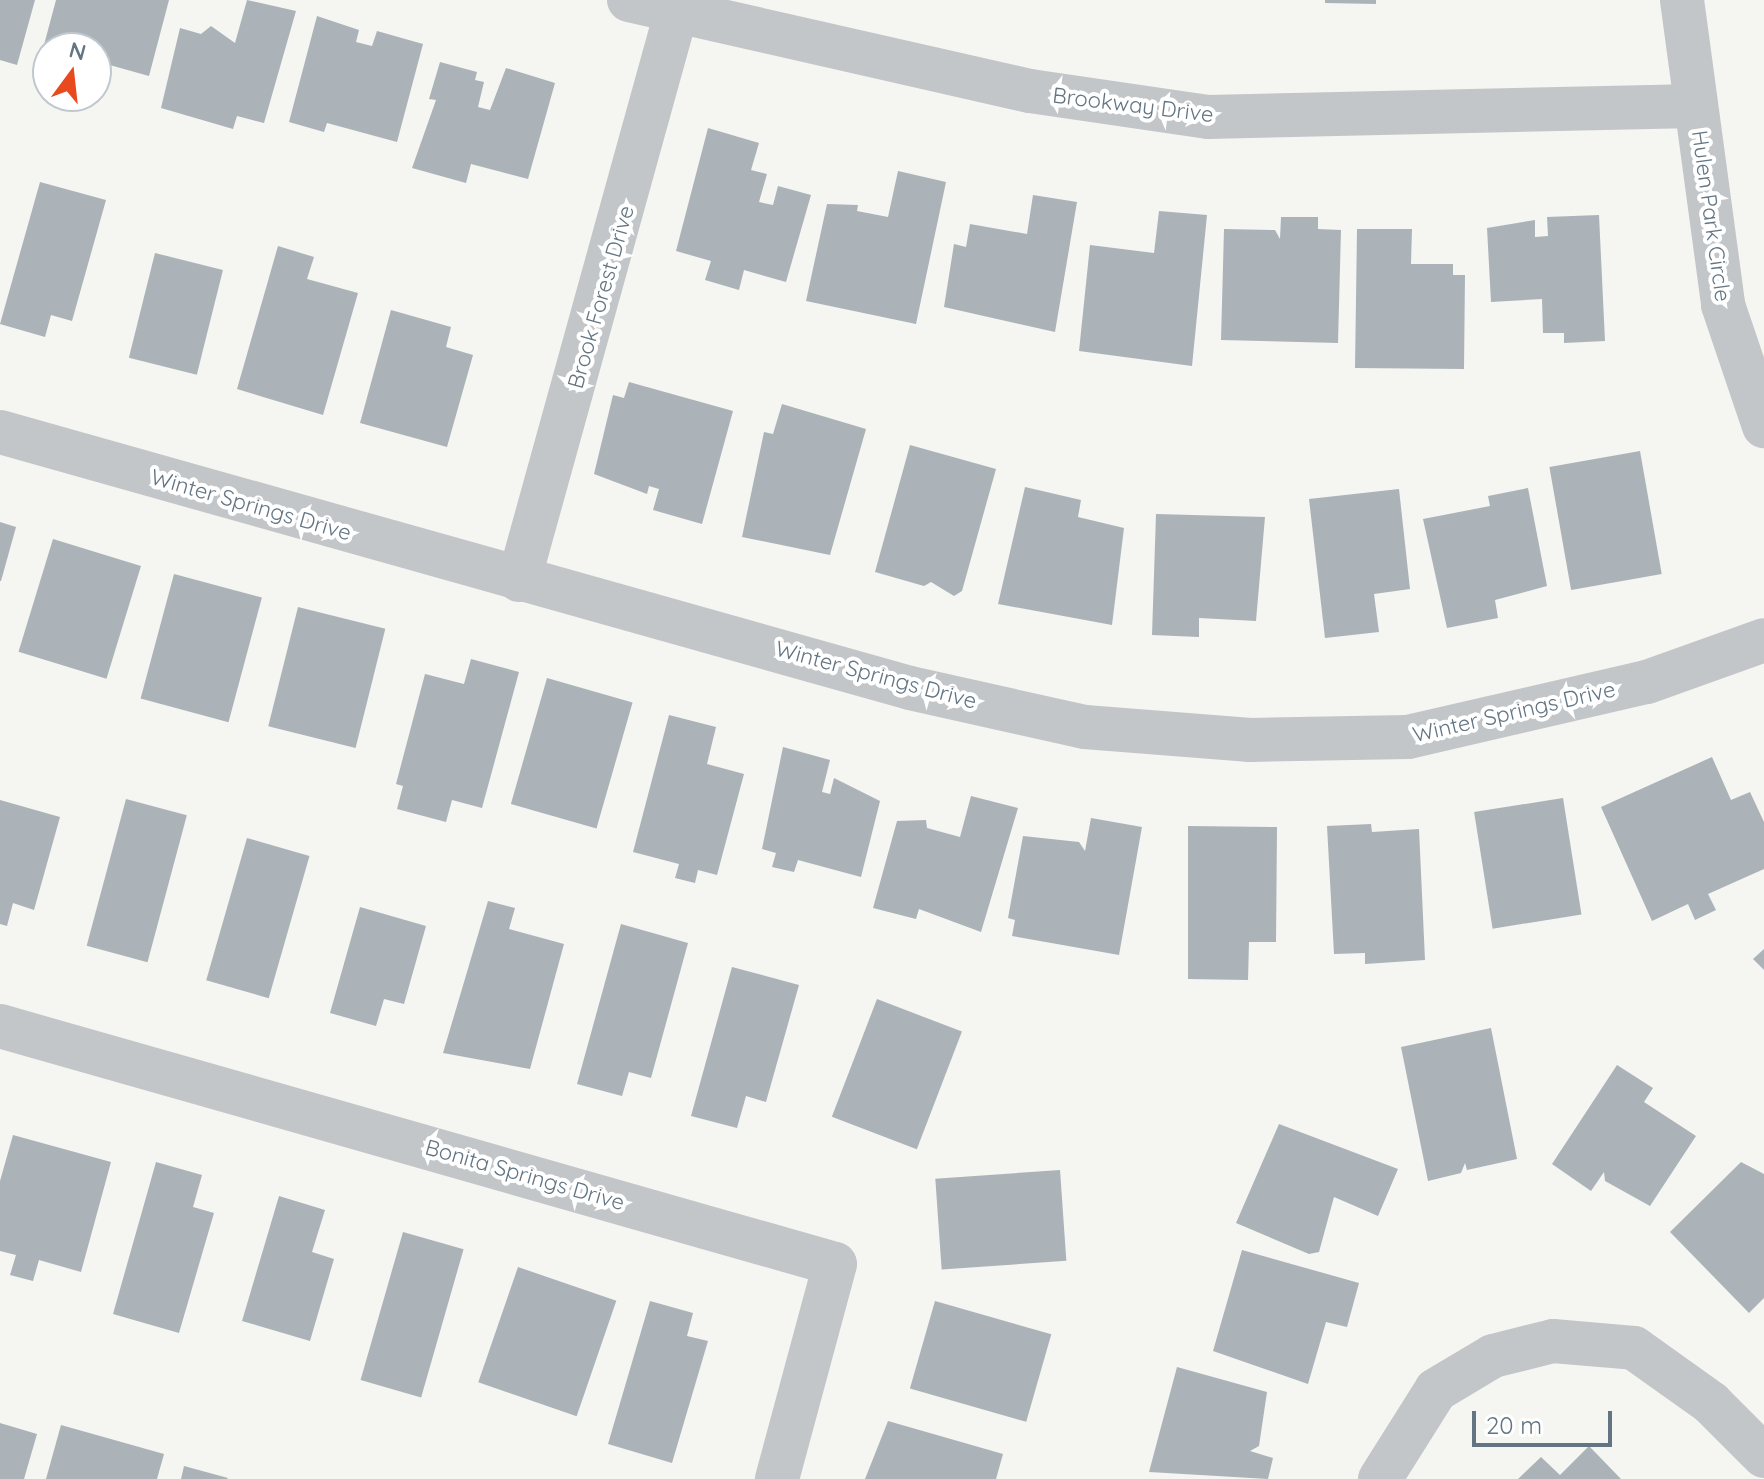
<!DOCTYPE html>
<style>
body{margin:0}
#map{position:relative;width:1764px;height:1479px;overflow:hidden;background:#f5f5f1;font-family:Quicksand,sans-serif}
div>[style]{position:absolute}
.building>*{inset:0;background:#abb3b8;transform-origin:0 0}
.street>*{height:44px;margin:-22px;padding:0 22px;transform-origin:22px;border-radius:22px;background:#c2c6c9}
span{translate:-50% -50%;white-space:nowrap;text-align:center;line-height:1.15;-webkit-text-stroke:8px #fff;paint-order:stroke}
.street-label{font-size:22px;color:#637583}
.north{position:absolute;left:32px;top:32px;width:80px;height:80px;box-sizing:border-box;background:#fff;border:2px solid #c1c8cd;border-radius:50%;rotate:15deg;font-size:22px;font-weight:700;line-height:32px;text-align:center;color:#637583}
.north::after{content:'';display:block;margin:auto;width:28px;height:36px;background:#e8491d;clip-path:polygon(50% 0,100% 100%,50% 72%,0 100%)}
.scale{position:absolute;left:1472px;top:1411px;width:140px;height:36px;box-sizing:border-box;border:4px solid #637583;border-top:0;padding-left:10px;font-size:24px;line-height:28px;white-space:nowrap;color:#637583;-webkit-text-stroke:6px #fff;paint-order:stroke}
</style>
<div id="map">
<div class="building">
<div style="clip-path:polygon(0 0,35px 0,17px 65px,0 60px)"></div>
<div style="clip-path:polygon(56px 0,169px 0,149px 76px,106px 64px,96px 87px,96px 48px,48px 48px,48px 74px,37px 71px)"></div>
<div style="clip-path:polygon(247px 0,296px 11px,264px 123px,237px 116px,233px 129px,161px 108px,180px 28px,201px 34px,211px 26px,235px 43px)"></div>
<div style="clip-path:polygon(1325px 0,1376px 0,1376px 4px,1325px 3px)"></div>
<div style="clip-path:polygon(317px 16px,359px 30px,356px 42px,372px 46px,377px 31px,423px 44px,397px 142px,327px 123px,324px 132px,289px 122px)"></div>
<div style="clip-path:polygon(440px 62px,477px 72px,475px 80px,484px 82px,478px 107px,490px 110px,506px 68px,555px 83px,528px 179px,471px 164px,466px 183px,412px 168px,436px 100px,429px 99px)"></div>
<div style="clip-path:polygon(708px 128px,759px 143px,751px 170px,767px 174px,759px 202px,773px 205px,778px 186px,811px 195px,786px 282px,744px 270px,739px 290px,705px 280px,711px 261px,676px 251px)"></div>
<div style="clip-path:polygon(898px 171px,946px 182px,916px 324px,806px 301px,827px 204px,858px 205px,857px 211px,888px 217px)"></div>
<div style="clip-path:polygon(40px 182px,106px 200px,72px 321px,51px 315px,45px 337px,0 324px)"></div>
<div style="clip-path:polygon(1033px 195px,1077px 202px,1055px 332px,944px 307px,954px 244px,966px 247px,970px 224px,1027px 234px)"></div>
<div style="clip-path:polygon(1159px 211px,1207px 215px,1192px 366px,1079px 351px,1090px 245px,1154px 253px)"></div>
<div style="clip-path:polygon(1599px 215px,1605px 341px,1564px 343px,1564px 333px,1543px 333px,1542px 299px,1491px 302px,1487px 228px,1535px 220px,1535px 237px,1548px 236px,1547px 217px)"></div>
<div style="clip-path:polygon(1281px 217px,1318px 217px,1318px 229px,1341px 230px,1338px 343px,1221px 340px,1224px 229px,1275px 230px,1280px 239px)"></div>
<div style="clip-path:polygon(1357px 229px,1412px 229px,1411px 264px,1453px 264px,1453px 275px,1465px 275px,1464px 369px,1355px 368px)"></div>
<div style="clip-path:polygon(278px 246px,314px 257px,307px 279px,358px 293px,323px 415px,237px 389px)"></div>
<div style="left:155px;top:253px;width:70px;height:108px;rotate:14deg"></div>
<div style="clip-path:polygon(391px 310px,451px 327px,446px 347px,473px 355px,447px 447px,360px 423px)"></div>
<div style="clip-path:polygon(629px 382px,733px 411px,702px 524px,653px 510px,659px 489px,649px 486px,647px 494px,594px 474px,613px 395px,624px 398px)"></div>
<div style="clip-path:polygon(782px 404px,866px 429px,830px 555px,742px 537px,764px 432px,773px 434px)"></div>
<div style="clip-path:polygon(910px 445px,996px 469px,962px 591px,954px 596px,931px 582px,924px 586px,875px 572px)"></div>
<div style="left:1640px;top:451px;width:125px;height:92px;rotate:80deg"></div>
<div style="clip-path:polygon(1025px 487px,1081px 500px,1078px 517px,1124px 528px,1112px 625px,998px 604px)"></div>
<div style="clip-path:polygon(1528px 488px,1547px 586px,1495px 600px,1498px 618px,1447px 628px,1423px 519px,1490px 506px,1488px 496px)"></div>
<div style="clip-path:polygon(1399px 489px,1410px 589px,1374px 594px,1379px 632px,1325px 638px,1309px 499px)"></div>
<div style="clip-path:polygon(1156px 514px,1265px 517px,1256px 621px,1199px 618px,1199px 637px,1152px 635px)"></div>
<div style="clip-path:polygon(0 522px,16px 527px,1px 581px,0 581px)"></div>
<div style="left:53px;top:539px;width:92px;height:118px;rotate:17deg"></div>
<div style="left:174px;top:574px;width:91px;height:129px;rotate:15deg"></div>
<div style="left:298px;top:607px;width:90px;height:123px;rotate:14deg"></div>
<div style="clip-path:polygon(471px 659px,519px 672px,482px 808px,452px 800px,446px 822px,397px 809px,403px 786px,396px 784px,425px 674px,464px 684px)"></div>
<div style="left:547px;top:678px;width:89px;height:131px;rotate:16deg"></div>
<div style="clip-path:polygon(669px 715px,716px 727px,707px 764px,744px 774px,717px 875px,698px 870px,695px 883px,675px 878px,679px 864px,633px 852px)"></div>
<div style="clip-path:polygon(783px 747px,830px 760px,822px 792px,830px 794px,834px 778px,880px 801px,861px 877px,798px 860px,794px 872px,772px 867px,776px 853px,762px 849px)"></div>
<div style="clip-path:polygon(1712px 757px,1731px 800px,1750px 792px,1764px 822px,1764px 869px,1708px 894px,1716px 910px,1695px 920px,1688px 904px,1652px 921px,1601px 807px)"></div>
<div style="clip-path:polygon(971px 796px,1018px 808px,981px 932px,919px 909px,916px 919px,873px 908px,897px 821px,926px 820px,927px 828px,960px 837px)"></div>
<div style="left:1563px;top:798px;width:118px;height:90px;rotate:81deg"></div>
<div style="left:126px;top:799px;width:63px;height:152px;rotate:15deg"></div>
<div style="clip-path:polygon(0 800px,60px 817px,34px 910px,13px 903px,7px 926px,0 924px)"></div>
<div style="clip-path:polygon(1091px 818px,1142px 827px,1119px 955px,1012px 936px,1015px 920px,1008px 918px,1023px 836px,1079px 842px,1085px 851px)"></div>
<div style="clip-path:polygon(1371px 824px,1372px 832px,1419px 829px,1425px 960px,1365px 964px,1365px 953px,1334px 954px,1327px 826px)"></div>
<div style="clip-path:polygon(1188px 826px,1277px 827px,1276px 942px,1249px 942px,1248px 980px,1188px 979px)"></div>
<div style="left:247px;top:838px;width:65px;height:148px;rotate:16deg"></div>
<div style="clip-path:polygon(488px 901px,515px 908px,509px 929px,564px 944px,530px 1069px,443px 1053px)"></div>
<div style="clip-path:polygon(360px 907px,426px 926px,404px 1004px,384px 999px,376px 1026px,330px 1013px)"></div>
<div style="clip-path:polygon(621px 924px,688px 943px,651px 1078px,629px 1072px,622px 1096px,577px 1084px)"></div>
<div style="clip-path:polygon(1764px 949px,1764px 970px,1753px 959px)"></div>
<div style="clip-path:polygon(732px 967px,799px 985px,766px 1102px,746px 1096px,737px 1128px,691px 1116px)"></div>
<div style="left:877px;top:999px;width:91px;height:126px;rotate:21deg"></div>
<div style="clip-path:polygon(1491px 1028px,1517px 1159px,1467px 1170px,1465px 1163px,1461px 1173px,1428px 1181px,1401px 1047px)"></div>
<div style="clip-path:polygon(1617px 1065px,1653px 1088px,1644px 1102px,1696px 1136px,1650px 1206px,1605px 1181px,1604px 1172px,1591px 1191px,1552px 1164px)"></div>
<div style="clip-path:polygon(1279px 1124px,1398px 1169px,1378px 1216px,1334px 1197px,1319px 1252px,1309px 1254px,1236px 1223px)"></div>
<div style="clip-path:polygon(13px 1135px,111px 1162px,81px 1272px,39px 1260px,33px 1281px,10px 1275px,16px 1255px,0 1251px,0 1181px)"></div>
<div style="clip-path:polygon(156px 1162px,202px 1175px,193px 1207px,214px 1213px,179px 1333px,113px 1314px)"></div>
<div style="clip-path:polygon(1741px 1162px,1764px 1174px,1764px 1298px,1749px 1313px,1670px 1232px)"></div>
<div style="left:1060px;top:1170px;width:91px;height:125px;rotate:86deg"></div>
<div style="clip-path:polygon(279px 1196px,325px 1210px,312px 1252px,334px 1259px,310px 1341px,242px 1321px)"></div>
<div style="left:403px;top:1232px;width:63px;height:154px;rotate:16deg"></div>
<div style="clip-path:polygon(1242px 1250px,1359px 1283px,1347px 1327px,1326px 1322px,1308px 1384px,1213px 1351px)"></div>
<div style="left:518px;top:1267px;width:104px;height:122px;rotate:19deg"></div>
<div style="clip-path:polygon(650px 1301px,693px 1313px,687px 1336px,708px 1341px,672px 1463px,608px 1444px)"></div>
<div style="left:935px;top:1301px;width:121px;height:91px;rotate:16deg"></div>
<div style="clip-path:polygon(1177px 1367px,1267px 1392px,1259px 1446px,1250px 1451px,1273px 1458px,1268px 1479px,1149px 1472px)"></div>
<div style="clip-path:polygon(888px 1421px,1003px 1454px,996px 1479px,865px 1479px)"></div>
<div style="clip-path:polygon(0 1423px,37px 1434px,24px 1479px,0 1479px)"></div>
<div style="clip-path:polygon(61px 1425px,164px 1454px,157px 1479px,46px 1479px)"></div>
<div style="clip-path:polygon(1589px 1446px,1621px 1479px,1518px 1479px,1541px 1457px,1560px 1475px)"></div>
<div style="clip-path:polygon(184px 1466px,228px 1478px,227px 1479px,181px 1479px)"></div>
</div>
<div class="street">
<div style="left:629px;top:0;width:411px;rotate:12.8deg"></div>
<div style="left:1030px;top:91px;width:180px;rotate:8.3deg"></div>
<div style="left:1208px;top:117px;width:488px;rotate:-1.3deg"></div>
<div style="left:1682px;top:0;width:308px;rotate:82.3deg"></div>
<div style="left:1723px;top:305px;width:128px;rotate:71.3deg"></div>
<div style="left:0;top:432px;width:945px;rotate:15.71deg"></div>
<div style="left:910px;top:688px;width:179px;rotate:12.6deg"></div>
<div style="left:1085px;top:727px;width:166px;rotate:4.5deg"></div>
<div style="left:1250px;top:740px;width:158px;rotate:-1.1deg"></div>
<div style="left:1408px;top:737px;width:245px;rotate:-13deg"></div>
<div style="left:1647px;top:682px;width:124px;rotate:-19.7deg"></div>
<div style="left:519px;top:580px;width:588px;rotate:-74.52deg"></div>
<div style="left:0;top:1026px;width:868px;rotate:15.91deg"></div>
<div style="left:835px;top:1264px;width:223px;rotate:105.1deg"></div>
<div style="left:1380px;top:1479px;width:105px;rotate:-57.8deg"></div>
<div style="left:1436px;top:1390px;width:66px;rotate:-30.8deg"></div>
<div style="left:1493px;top:1356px;width:62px;rotate:-14deg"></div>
<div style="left:1553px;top:1341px;width:81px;rotate:4.9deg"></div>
<div style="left:1634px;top:1348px;width:95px;rotate:35.5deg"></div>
<div style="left:1711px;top:1403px;width:75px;rotate:45deg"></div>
</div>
<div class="street-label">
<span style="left:1133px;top:105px;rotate:7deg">Brookway Drive</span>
<span style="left:1711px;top:216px;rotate:82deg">Hulen Park Circle</span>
<span style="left:601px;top:297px;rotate:-74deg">Brook Forest Drive</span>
<span style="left:251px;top:505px;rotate:16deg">Winter Springs Drive</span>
<span style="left:876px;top:675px;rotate:15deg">Winter Springs Drive</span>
<span style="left:1514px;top:712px;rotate:-13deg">Winter Springs Drive</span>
<span style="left:525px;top:1175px;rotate:16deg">Bonita Springs Drive</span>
</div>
<div class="north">N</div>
<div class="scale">20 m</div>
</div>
